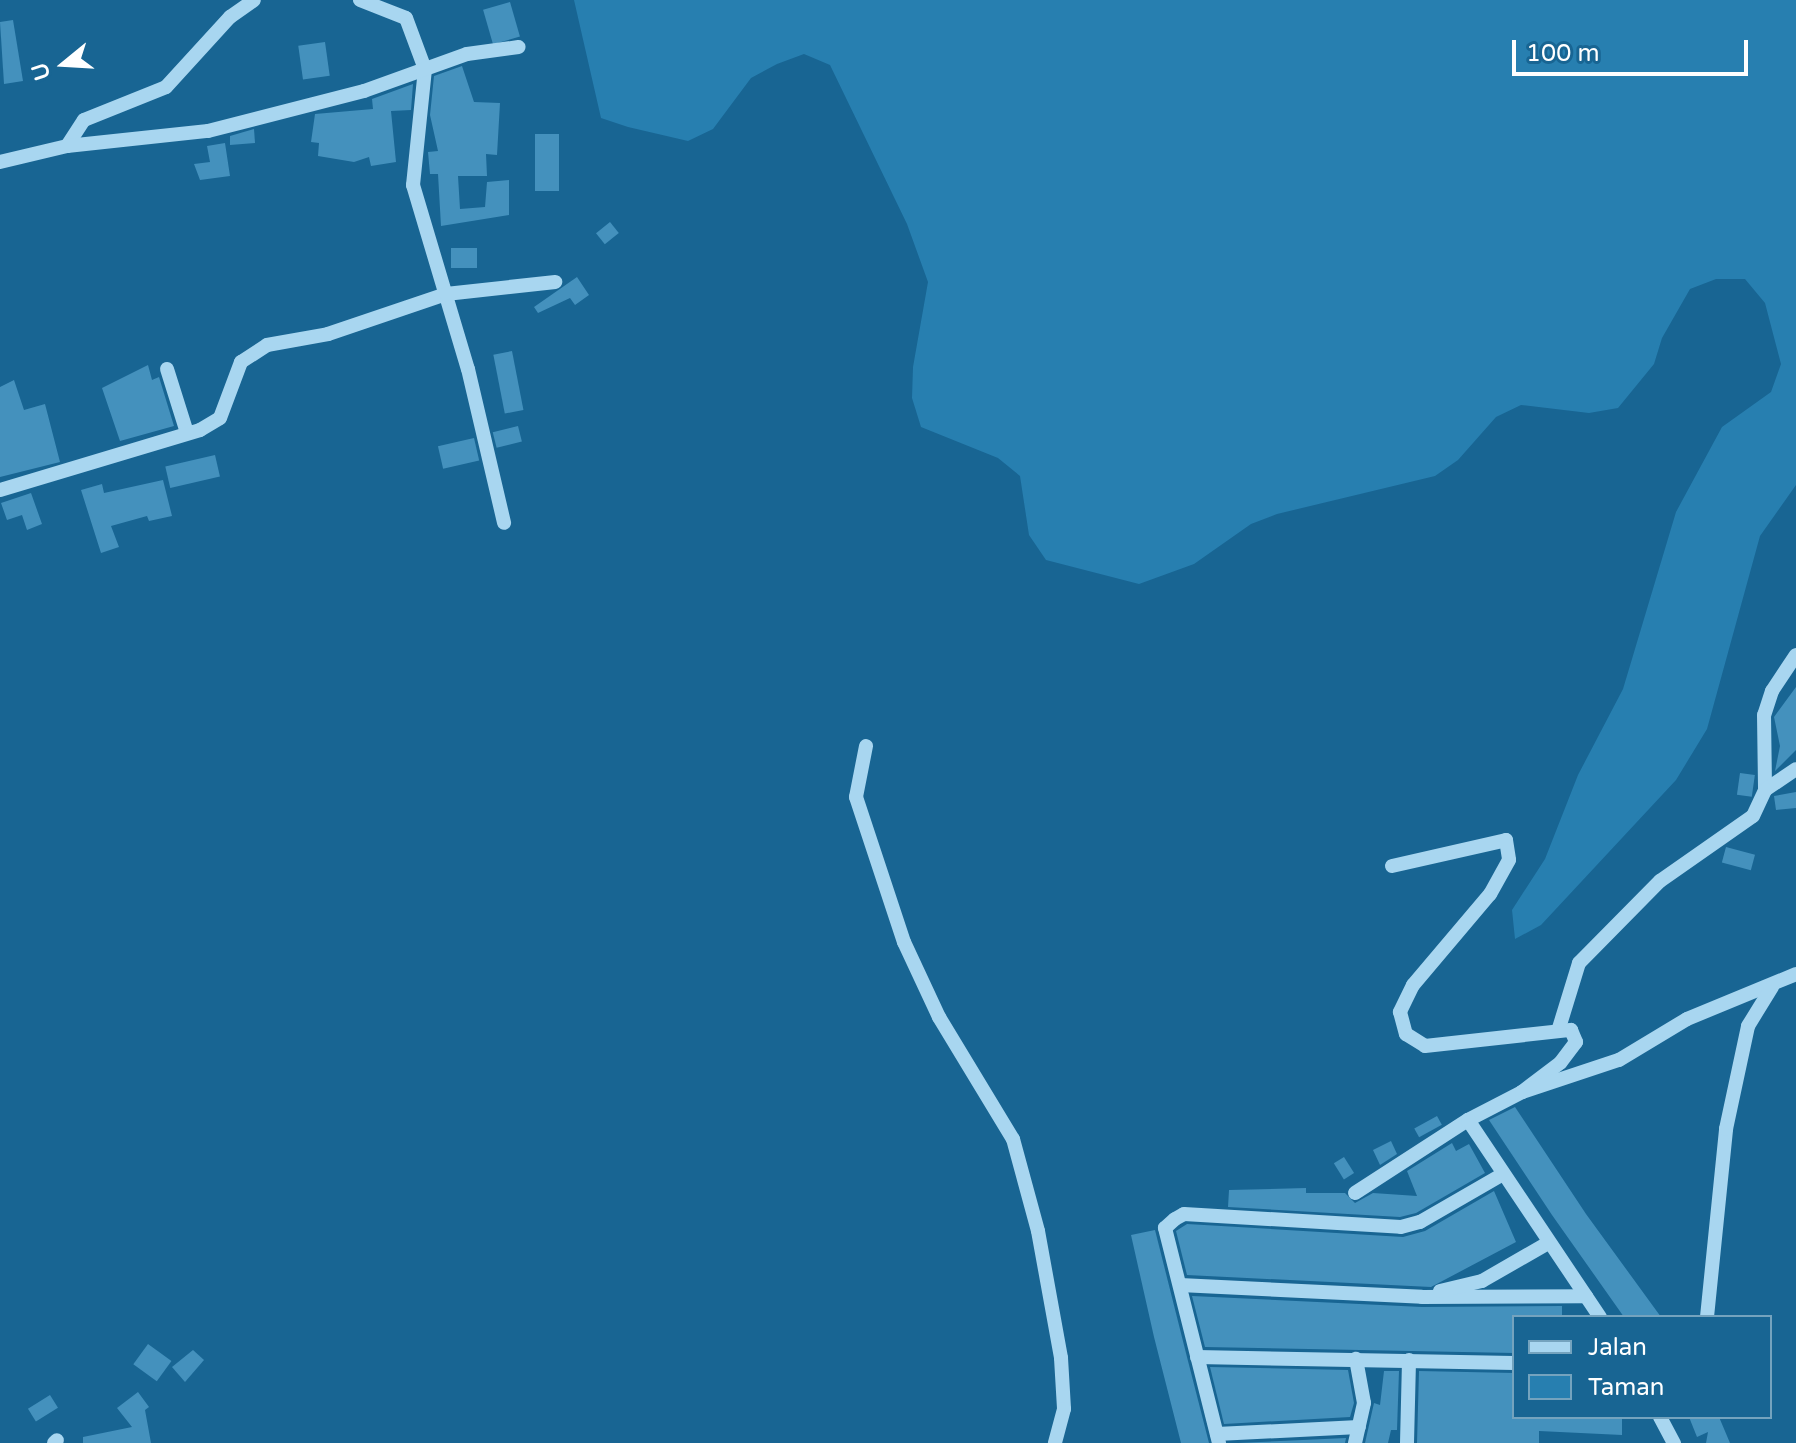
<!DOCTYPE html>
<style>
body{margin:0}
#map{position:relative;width:1796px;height:1443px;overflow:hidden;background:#186593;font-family:"Varela Round",sans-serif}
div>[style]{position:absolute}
.green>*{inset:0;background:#277fb0}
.building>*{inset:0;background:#4491bd;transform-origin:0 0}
.minor>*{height:14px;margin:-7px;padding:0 7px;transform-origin:7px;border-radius:7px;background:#a8d6f0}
span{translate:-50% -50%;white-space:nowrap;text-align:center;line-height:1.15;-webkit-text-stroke:6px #186593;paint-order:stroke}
.legend{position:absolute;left:1512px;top:1315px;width:260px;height:104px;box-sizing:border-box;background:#186593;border:2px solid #74a3be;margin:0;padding:10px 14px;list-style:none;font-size:24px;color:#fff}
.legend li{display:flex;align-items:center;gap:16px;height:40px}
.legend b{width:40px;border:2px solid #74a3be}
.north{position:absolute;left:24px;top:24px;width:80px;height:80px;-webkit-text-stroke:6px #186593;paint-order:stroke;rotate:252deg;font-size:22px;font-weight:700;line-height:32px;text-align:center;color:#fff}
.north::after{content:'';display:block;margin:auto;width:28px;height:36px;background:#fff;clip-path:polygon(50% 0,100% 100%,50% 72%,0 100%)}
.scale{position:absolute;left:1512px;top:40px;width:236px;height:36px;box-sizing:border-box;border:4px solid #fff;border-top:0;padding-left:10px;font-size:24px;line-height:28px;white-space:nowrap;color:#fff;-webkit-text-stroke:6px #186593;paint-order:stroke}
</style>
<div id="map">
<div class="green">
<div style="clip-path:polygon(574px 0,1796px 0,1796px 485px,1760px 536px,1707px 729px,1676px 780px,1541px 925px,1515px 939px,1512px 910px,1545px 859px,1578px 775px,1623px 689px,1676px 512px,1722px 427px,1771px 392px,1781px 364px,1765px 303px,1745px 279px,1716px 279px,1690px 289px,1662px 338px,1654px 364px,1618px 408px,1589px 413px,1521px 405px,1496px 417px,1458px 460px,1435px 476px,1277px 514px,1251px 524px,1194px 564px,1139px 584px,1046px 560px,1029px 535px,1020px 476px,998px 458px,921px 427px,912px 398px,913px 367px,928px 282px,907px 224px,830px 65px,804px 54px,777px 64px,751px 78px,713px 129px,688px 141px,628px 127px,601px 118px)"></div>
</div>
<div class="building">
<div style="left:510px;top:2px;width:36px;height:28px;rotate:74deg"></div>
<div style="clip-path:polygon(13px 20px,23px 81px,4px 84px,0 22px)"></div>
<div style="left:325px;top:42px;width:34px;height:27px;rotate:82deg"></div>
<div style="clip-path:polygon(462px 66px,474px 102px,500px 103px,497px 155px,486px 154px,487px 176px,458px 176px,460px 209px,485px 207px,487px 182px,509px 180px,509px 215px,441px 226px,438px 174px,430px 174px,428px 152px,438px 151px,430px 115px,434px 76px)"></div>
<div style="clip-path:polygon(413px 84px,411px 110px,391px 111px,396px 162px,371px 166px,369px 157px,354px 162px,318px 156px,319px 143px,311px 142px,315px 114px,373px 109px,372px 99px)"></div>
<div style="clip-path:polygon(254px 129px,255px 143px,230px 145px,230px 136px)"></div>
<div style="left:535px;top:134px;width:24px;height:57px"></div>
<div style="clip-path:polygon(225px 143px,230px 176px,200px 180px,194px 164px,210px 162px,207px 146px)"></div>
<div style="left:610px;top:222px;width:14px;height:18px;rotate:51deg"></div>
<div style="left:451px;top:248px;width:26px;height:20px"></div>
<div style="clip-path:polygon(577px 277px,589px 295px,575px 305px,570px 298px,538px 313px,534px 307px)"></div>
<div style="left:512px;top:351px;width:60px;height:19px;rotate:79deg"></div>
<div style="clip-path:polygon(148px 365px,152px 380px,159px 377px,174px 426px,120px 441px,102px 388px)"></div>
<div style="clip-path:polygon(14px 380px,24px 410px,45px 404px,60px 462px,0 477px,0 387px)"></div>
<div style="left:518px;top:426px;width:16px;height:26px;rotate:76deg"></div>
<div style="left:474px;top:438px;width:23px;height:37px;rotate:77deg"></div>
<div style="left:215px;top:455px;width:22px;height:51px;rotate:77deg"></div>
<div style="clip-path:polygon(163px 480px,172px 516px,149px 521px,147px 516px,111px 526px,119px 547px,101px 553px,81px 490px,102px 484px,104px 493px)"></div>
<div style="clip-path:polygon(31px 493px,42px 524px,27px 530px,22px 515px,7px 520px,1px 503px)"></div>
<div style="clip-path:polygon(1796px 687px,1796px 750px,1775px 771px,1780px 746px,1774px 717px)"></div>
<div style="left:1740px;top:773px;width:15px;height:22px;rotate:8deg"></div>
<div style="clip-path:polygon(1796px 792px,1796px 808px,1776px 810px,1774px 796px)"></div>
<div style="left:1726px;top:847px;width:30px;height:16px;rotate:15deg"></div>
<div style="clip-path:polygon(1515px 1107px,1586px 1214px,1661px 1317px,1624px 1317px,1552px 1215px,1489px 1120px)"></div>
<div style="left:1437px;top:1116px;width:10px;height:26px;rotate:61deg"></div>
<div style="clip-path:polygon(1391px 1141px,1397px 1154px,1380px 1165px,1373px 1150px)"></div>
<div style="clip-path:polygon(1452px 1143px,1456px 1151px,1469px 1144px,1485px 1173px,1416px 1213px,1400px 1217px,1228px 1207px,1229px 1190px,1306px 1188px,1306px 1193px,1345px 1193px,1355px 1203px,1373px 1193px,1417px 1196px,1407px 1171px)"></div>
<div style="left:1344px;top:1157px;width:19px;height:12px;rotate:58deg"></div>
<div style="clip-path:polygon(1494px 1191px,1516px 1242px,1431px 1287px,1187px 1275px,1176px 1231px,1187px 1224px,1403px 1237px,1425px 1231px)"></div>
<div style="clip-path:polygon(1155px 1230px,1188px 1361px,1209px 1443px,1181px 1443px,1154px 1337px,1131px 1235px)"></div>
<div style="clip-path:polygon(1192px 1296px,1422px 1307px,1562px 1306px,1562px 1317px,1514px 1317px,1514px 1353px,1205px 1347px)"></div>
<div style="left:148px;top:1344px;width:29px;height:25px;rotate:36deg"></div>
<div style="clip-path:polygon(193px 1350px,204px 1360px,185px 1382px,172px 1367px)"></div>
<div style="clip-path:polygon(1210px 1367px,1348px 1370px,1354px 1403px,1350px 1417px,1224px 1424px)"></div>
<div style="clip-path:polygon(1384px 1371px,1399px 1371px,1397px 1430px,1391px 1430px,1388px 1443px,1365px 1443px,1374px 1403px,1380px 1405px)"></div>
<div style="clip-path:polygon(1419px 1371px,1514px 1373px,1514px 1417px,1622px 1417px,1622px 1435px,1539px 1431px,1539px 1443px,1417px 1443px)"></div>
<div style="clip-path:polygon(138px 1392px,149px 1407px,145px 1410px,151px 1443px,83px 1443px,83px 1437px,132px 1427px,117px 1408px)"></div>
<div style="left:50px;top:1395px;width:15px;height:26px;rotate:58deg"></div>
<div style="clip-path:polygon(1689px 1417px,1719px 1417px,1730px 1443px,1706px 1443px,1708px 1432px,1697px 1437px)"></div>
<div style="clip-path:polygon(1346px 1438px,1345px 1443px,1238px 1443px)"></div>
</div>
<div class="minor">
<div style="left:360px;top:0;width:49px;rotate:21.4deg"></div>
<div style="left:406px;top:18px;width:54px;rotate:69.6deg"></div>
<div style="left:425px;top:69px;width:117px;rotate:95.9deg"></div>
<div style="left:413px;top:185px;width:192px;rotate:73.4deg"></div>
<div style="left:468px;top:369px;width:158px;rotate:76.8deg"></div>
<div style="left:67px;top:146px;width:31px;rotate:-57deg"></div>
<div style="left:84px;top:120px;width:88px;rotate:-21.9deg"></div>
<div style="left:166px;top:87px;width:95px;rotate:-47.6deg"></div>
<div style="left:230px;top:17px;width:29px;rotate:-35deg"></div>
<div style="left:0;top:162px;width:69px;rotate:-13.4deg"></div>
<div style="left:67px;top:146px;width:142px;rotate:-6.1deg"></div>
<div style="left:208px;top:131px;width:161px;rotate:-14.4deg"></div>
<div style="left:364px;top:91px;width:109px;rotate:-19.8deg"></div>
<div style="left:467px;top:54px;width:52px;rotate:-7.7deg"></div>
<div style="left:167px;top:369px;width:67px;rotate:72.6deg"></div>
<div style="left:0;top:490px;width:209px;rotate:-16.7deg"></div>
<div style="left:200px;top:430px;width:23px;rotate:-31deg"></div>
<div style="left:220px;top:418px;width:60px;rotate:-69.4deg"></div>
<div style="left:241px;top:362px;width:31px;rotate:-33deg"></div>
<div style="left:267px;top:345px;width:62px;rotate:-10.2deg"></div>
<div style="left:328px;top:334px;width:125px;rotate:-18.7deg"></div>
<div style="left:446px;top:294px;width:110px;rotate:-6.3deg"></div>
<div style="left:1796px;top:655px;width:43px;rotate:123.7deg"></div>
<div style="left:1772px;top:691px;width:25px;rotate:108deg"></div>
<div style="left:1764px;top:715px;width:75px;rotate:89.2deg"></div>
<div style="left:1765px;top:790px;width:37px;rotate:-34deg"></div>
<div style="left:866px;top:746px;width:52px;rotate:101.1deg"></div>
<div style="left:856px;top:797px;width:153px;rotate:71.7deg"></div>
<div style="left:904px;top:942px;width:83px;rotate:65deg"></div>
<div style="left:939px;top:1017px;width:143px;rotate:58.8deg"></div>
<div style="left:1013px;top:1139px;width:95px;rotate:74.8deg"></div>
<div style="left:1038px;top:1231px;width:129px;rotate:79.7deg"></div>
<div style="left:1061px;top:1358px;width:51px;rotate:86.6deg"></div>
<div style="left:1064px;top:1409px;width:35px;rotate:105deg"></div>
<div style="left:1392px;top:866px;width:117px;rotate:-12.8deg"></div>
<div style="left:1506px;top:840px;width:20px;rotate:81deg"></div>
<div style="left:1509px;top:860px;width:39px;rotate:119deg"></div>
<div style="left:1490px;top:894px;width:119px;rotate:130.2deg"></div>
<div style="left:1413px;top:985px;width:30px;rotate:116deg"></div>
<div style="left:1400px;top:1012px;width:23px;rotate:75deg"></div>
<div style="left:1406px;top:1034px;width:22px;rotate:32deg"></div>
<div style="left:1425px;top:1046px;width:147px;rotate:-6.3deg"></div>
<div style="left:1571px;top:1030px;width:13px;rotate:67deg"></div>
<div style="left:1576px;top:1042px;width:26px;rotate:127deg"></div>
<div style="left:1560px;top:1063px;width:48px;rotate:142.7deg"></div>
<div style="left:1559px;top:1028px;width:68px;rotate:-72.9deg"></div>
<div style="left:1579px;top:963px;width:115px;rotate:-45.4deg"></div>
<div style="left:1660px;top:881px;width:113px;rotate:-35deg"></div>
<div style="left:1753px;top:816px;width:29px;rotate:-65deg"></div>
<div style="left:1468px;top:1120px;width:61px;rotate:-27.4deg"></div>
<div style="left:1522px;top:1092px;width:102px;rotate:-18.3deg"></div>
<div style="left:1619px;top:1060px;width:79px;rotate:-31.1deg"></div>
<div style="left:1687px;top:1019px;width:118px;rotate:-22.4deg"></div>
<div style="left:1355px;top:1193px;width:135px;rotate:-32.9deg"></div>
<div style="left:1468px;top:1120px;width:237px;rotate:56.2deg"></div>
<div style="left:1180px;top:1285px;width:242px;rotate:2.8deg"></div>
<div style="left:1422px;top:1297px;width:164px;rotate:-0.3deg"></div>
<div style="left:1440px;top:1291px;width:43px;rotate:-13.4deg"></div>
<div style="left:1482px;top:1281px;width:76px;rotate:-29.9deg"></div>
<div style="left:1707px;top:1317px;width:189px;rotate:-84.2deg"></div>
<div style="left:1726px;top:1129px;width:105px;rotate:-77.9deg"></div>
<div style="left:1748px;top:1026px;width:46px;rotate:-58.4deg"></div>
<div style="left:1197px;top:1357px;width:317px;rotate:1.1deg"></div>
<div style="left:1660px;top:1417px;width:30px;rotate:62deg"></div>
<div style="left:1217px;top:1434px;width:142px;rotate:-2.8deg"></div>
<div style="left:54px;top:1443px;width:4px;rotate:-45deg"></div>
<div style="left:1219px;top:1443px;width:222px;rotate:-104.1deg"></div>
<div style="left:1165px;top:1228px;width:13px;rotate:-42deg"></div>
<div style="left:1175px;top:1219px;width:10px;rotate:-29deg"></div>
<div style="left:1184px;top:1214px;width:217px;rotate:3.4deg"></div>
<div style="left:1401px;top:1227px;width:20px;rotate:-15deg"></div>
<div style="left:1420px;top:1222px;width:96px;rotate:-30deg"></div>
<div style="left:1355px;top:1443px;width:41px;rotate:-77.3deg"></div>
<div style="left:1364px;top:1403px;width:45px;rotate:-100.3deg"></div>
<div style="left:1407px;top:1443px;width:83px;rotate:-88.6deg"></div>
</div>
<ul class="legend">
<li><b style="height:10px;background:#a8d6f0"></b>Jalan</li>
<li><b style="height:22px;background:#277fb0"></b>Taman</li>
</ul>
<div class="north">U</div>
<div class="scale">100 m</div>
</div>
